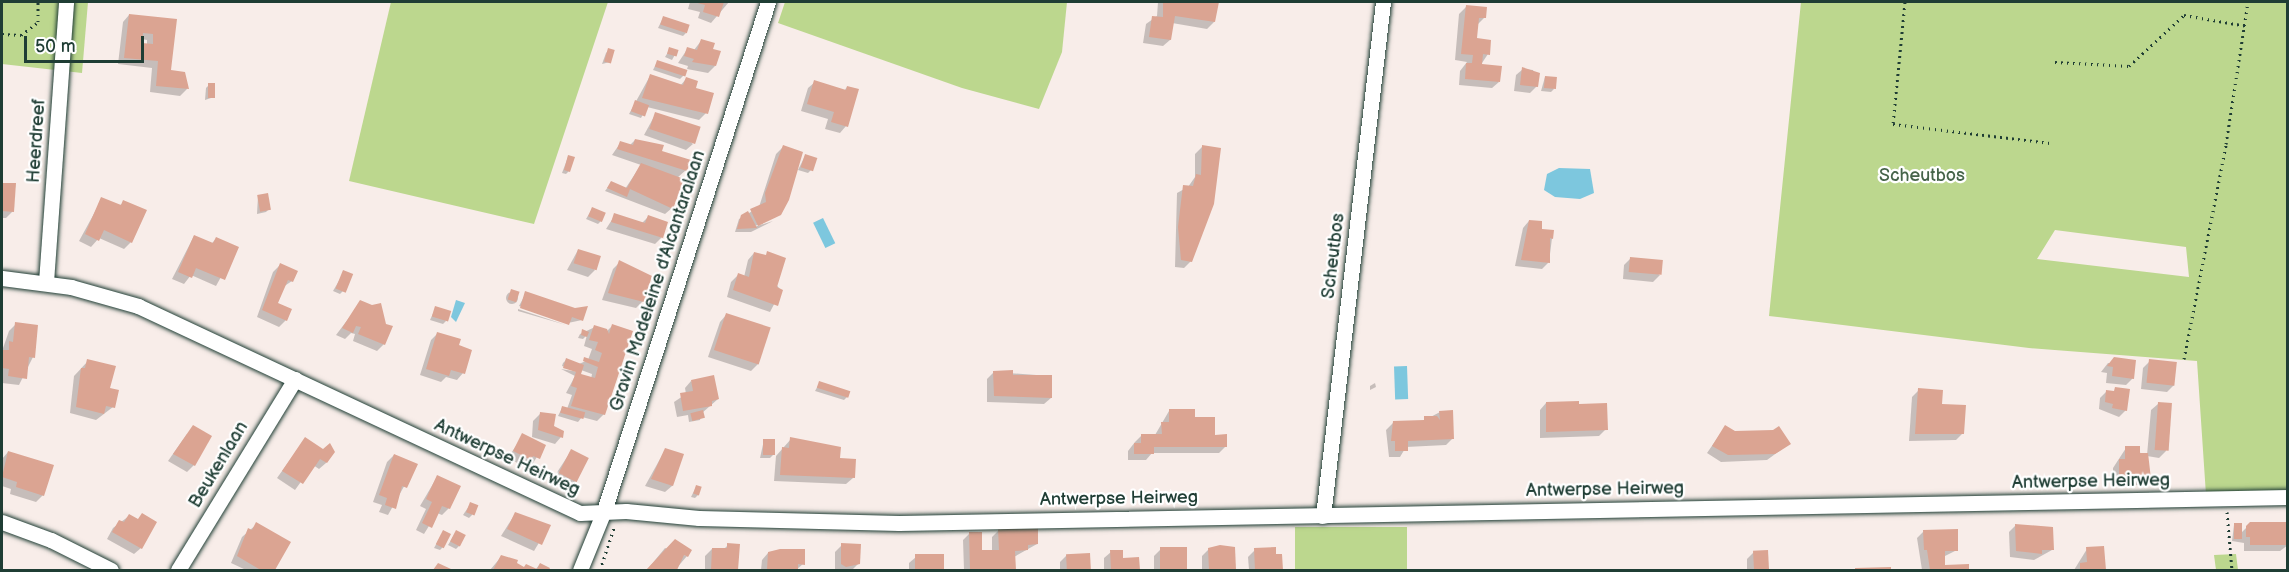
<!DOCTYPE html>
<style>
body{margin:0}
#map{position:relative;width:2289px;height:572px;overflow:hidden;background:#f8ede9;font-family:"Balsamiq Sans",sans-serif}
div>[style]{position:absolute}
.green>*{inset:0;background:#bcd78e;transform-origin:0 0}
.water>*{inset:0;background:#7dc7de;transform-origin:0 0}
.shadow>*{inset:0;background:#0003}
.round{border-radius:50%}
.building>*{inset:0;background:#dba492;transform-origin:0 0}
.path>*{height:3px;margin-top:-1.5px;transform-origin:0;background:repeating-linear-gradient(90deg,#1f3d34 0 1.5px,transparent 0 6px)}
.roads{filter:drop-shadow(0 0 2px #1f3d34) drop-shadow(0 0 2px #1f3d34)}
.minor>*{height:15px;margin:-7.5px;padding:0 7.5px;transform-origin:7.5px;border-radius:7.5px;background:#fff}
span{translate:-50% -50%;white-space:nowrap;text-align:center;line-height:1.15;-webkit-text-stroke:4.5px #fff;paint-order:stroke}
.street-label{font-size:18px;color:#1f3d34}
.park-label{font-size:18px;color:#46644a}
.frame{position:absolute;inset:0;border:3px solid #1f3d34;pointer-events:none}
.scale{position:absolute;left:24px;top:36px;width:120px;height:27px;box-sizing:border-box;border:3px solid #1f3d34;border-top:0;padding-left:8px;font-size:18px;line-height:21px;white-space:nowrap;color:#1f3d34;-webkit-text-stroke:4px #fff;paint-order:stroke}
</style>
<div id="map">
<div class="green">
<div style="clip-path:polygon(2px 2px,88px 2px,82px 73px,2px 64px)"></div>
<div style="clip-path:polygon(391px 2px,608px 2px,534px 224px,349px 181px)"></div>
<div style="clip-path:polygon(785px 2px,1067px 2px,1062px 52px,1039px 109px,962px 88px,778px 23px)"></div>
<div style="clip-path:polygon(evenodd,1801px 2px,2287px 2px,2287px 493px,2206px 495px,2197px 361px,2029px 348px,1769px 316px,1801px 2px,2055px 230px,2186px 247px,2189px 277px,2037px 259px,2055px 230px)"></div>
<div style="left:1295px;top:527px;width:112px;height:43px"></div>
<div style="clip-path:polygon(2236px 554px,2238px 570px,2216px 570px,2214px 555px)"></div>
</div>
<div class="water">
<div style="clip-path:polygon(1559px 168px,1590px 169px,1594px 193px,1580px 199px,1555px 197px,1544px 190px,1547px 174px)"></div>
<div style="left:823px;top:218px;width:28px;height:11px;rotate:64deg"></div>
<div style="clip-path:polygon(456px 300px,465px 303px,456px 322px,451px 317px)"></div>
<div style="left:1407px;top:366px;width:33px;height:13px;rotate:88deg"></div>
</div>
<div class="shadow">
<div style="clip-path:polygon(690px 2px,729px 2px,711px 23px,698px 18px,700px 12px,688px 9px)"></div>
<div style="clip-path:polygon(1158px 2px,1217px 2px,1214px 22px,1207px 29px,1172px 23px,1170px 40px,1163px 46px,1143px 43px,1146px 24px,1157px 16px)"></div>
<div style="clip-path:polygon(1466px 7px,1484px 18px,1477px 25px,1475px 40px,1488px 54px,1480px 66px,1499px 82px,1492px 88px,1459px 85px,1460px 71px,1467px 62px,1455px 60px,1459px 14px)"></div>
<div style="clip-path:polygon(evenodd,129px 15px,175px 20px,169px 72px,184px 73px,187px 89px,180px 96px,150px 92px,152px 68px,118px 64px,123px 22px,129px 15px,141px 39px,147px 40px,147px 45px,141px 45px,141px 39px)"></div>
<div style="clip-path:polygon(663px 18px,686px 33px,683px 36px,658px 28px)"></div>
<div style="clip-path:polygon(701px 41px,711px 50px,715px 66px,708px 73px,687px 69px,688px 66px,678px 63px,688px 48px,694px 50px)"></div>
<div style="clip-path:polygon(670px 49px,677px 51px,672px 60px,665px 57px)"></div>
<div style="clip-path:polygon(609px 50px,610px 62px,602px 64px,606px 53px)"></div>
<div style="clip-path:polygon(657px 62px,685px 71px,683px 76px,680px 79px,653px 70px)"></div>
<div style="clip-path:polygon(1523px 69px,1533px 70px,1537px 86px,1530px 93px,1514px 91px,1516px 75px)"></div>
<div style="clip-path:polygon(650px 76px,680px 86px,686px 79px,706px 113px,699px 120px,647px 107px,641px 118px,629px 114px)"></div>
<div style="clip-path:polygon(1545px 77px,1554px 89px,1551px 92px,1541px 91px)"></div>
<div style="clip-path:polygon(815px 82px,844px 91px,847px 87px,846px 126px,840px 133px,825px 129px,828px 119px,801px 111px,808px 88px)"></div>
<div style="clip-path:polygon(209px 85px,214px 97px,205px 100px,206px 88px)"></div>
<div style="clip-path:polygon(656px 113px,693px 144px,686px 150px,644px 135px)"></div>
<div style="clip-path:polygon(635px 140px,686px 170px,677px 178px,672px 208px,665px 214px,605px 191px,611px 183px,625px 189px,641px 165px,612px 155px,621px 142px,630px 145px)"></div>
<div style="clip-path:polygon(783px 147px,780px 214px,751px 228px,773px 221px,751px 232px,735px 232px,739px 219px,759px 207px,776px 154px)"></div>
<div style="clip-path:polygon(1202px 147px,1219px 149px,1191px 261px,1184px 268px,1175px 267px,1177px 193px,1188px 187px,1195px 177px,1195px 154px)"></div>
<div style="clip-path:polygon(805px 156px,811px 170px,808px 173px,798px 170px)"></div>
<div style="clip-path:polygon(568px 157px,569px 171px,566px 174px,562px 173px)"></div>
<div style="clip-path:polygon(2px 184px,14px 185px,13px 211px,6px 218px,2px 218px)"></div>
<div style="clip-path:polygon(258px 196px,269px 209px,266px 212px,257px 214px)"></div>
<div style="clip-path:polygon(102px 199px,119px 206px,124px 202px,131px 242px,124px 249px,99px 238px,91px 247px,79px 241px)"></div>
<div style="clip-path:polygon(592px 209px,601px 221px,598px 224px,586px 219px)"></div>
<div style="clip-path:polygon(615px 215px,642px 223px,648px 217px,662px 237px,655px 244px,606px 229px)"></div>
<div style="clip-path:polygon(1529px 221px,1552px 238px,1549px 262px,1542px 269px,1515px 266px,1523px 228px)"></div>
<div style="clip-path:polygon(194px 236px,211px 244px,216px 239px,237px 248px,216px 286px,191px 275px,184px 284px,172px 279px)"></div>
<div style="clip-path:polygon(578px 250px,595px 270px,588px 277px,567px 270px)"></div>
<div style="clip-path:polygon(754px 253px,781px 291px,770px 312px,727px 297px,731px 282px,738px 275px,744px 277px,748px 260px)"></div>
<div style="clip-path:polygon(1631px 258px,1660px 275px,1653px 282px,1623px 279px,1624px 265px)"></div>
<div style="clip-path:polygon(620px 262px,643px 301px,636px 308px,602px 300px,613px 269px)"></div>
<div style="clip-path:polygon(280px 265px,292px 281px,283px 287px,276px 303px,286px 320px,279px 327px,257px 317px,273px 272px)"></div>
<div style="clip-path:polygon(344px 272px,343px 291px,340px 294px,333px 291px)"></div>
<div class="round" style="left:506px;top:292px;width:12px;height:12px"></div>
<div style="clip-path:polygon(526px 293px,575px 310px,582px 320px,568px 323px,519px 306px)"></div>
<div style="clip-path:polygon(361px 302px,384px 344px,377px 351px,353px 341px,355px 334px,351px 333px,345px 339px,336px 335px)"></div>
<div style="clip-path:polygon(436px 307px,446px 321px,443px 324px,430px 320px)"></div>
<div style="clip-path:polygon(518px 309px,566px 325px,518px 311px)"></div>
<div style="clip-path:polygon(726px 315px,758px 364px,751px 371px,708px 357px,720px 322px)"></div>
<div style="clip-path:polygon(16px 324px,33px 357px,19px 385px,2px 383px,2px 351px,9px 331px)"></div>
<div style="clip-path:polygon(evenodd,612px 326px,604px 414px,597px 421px,582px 417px,578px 422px,558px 416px,562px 408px,567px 409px,572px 395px,566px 393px,575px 376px,561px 369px,579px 372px,562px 366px,563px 363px,566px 360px,579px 364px,588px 360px,592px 349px,584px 346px,587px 335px,583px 339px,578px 338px,580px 334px,595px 327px,607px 331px,612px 326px,581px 370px,592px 374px,591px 379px,579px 375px,581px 370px)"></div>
<div style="clip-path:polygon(438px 333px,457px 346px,463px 373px,457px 380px,446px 377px,441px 382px,420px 375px,431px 340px)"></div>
<div style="clip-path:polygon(88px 361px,109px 389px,113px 407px,96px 420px,70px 413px,74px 376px)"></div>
<div style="clip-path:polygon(2150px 361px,2174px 385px,2167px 392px,2141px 389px,2143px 368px)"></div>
<div style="clip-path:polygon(2108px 363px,2111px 363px,2133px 378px,2126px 385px,2106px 383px,2107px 373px,2101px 372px)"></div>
<div style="clip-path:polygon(994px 372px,1050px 376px,1051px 398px,1044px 404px,987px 402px,987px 379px)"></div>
<div style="clip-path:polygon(691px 381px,718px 399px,702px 413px,700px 420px,689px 422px,688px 415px,677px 417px,674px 402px,686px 394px,685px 388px)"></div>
<div style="clip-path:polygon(820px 382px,847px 397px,844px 400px,815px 391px)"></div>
<div style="clip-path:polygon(1375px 383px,1376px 387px,1370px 390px,1370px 386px)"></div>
<div style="clip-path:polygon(1919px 390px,1940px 405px,1963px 433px,1956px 440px,1909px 441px,1912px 397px)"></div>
<div style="clip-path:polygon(2107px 391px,2126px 410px,2119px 417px,2099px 409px,2100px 398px)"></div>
<div style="clip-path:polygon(1546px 403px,1578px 406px,1606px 429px,1599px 436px,1540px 438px,1540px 410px)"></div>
<div style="clip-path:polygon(2158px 404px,2166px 451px,2159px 458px,2147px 456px,2149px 479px,2142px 485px,2113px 486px,2113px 468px,2126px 448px,2147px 455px,2151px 410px)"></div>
<div style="clip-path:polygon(1169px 411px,1194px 419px,1226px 446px,1219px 453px,1152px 453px,1146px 460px,1128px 460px,1128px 451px,1135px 442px,1142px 435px,1155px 435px)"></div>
<div style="clip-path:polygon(1440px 412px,1453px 438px,1446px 445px,1406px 447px,1400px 457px,1389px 457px,1386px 430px,1393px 423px,1421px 422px)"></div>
<div style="clip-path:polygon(540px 414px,561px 437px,555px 444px,532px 437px,533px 421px)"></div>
<div style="clip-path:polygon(1725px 427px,1734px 433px,1789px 444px,1767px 460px,1721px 462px,1707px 453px)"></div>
<div style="clip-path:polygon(187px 434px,194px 465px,187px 472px,168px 461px)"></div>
<div style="clip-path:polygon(523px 435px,544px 445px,532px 465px,523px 466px,508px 458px)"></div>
<div style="clip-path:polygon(305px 439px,323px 450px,332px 447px,326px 463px,319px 469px,313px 465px,295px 490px,277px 478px)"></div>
<div style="clip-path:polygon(791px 439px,839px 460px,853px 478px,846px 484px,774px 481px,776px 456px)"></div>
<div style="clip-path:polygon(764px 440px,773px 455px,770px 458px,760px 458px)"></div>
<div style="clip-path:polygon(665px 450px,682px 455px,672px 486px,665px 492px,645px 486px)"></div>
<div style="clip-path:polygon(571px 451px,576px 481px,569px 488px,552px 480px)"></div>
<div style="clip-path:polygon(8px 452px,43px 495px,36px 502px,10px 494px,11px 489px,2px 486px,2px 459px)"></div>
<div style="clip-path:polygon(394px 455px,416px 465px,388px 515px,379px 512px,382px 505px,373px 502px,387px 462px)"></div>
<div style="clip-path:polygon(437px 477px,449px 508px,442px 515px,437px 513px,424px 534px,416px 530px,426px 509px,420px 506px)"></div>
<div style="clip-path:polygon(696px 487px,698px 495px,695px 498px,691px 497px)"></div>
<div style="clip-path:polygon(471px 503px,472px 515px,469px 518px,463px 515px)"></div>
<div style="clip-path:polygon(515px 514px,549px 526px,534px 551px,501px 536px)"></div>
<div style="clip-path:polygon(129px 516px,141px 548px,134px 554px,107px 539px,113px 528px)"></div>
<div style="clip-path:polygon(257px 524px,289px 543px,273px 570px,246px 570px,231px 563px,242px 537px)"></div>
<div style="clip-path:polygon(2016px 525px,2052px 550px,2034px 560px,2010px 557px,2009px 532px)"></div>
<div style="clip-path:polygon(2234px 525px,2241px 533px,2247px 527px,2288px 525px,2288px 545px,2280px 551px,2244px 551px,2244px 543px,2232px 541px)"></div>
<div style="clip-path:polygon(999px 530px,1037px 544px,1014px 557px,1014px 570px,964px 570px,963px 540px,969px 534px,981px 552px,992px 552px,992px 537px)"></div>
<div style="clip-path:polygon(1924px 531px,1957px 550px,1943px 557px,1944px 566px,1967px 566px,1968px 570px,1922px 570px,1917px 538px)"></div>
<div style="clip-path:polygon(443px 532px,443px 547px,440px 550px,434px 548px)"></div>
<div style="clip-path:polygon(456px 532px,459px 546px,456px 549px,448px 545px)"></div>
<div style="clip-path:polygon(728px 545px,738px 545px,737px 570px,705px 570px,705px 556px,712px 549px,723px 550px)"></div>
<div style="clip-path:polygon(842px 545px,859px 563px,852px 570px,835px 570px,835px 552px)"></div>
<div style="clip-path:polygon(2103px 547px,2104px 570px,2074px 570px,2087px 549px)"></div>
<div style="clip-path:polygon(665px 548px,687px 556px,675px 570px,647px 570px)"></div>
<div style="clip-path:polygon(1185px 548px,1186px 570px,1154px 570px,1154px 556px,1161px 549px)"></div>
<div style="clip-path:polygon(1233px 549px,1234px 570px,1202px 570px,1202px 556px,1208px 550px)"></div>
<div style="clip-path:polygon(1255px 550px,1281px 555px,1281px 570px,1249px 570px,1248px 557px)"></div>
<div style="clip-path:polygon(1766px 551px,1767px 570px,1747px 570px,1747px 559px,1754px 552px)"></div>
<div style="clip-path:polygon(1111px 552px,1122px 559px,1138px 559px,1138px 570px,1104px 570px,1104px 558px)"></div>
<div style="clip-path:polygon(768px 553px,803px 564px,796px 570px,761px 570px,762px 560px)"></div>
<div style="clip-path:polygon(1089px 554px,1089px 570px,1060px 570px,1060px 562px,1067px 555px)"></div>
<div style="clip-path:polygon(942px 556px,943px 570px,909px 570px,909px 563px,916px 557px)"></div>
<div style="clip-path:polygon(501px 557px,523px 568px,535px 570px,540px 564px,548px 568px,547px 570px,490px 570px)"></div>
</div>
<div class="building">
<div style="clip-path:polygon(694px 2px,724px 2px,719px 17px,703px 12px,705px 5px)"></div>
<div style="clip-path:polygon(1163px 2px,1219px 2px,1215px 22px,1175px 16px,1171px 40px,1149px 37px,1152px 16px,1163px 17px)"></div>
<div style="clip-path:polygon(1466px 5px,1487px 7px,1486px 18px,1479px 18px,1477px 38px,1491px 40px,1490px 55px,1483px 54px,1482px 64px,1502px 66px,1500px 82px,1465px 79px,1466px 63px,1472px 63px,1473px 55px,1461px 54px)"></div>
<div style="clip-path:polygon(evenodd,129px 14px,177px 19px,171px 70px,185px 72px,189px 89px,156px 86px,158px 61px,124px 58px,129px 14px,143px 33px,153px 34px,153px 44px,142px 43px,143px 33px)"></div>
<div style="left:663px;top:16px;width:28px;height:9px;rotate:18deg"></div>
<div style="clip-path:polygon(701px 39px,715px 43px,713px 49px,721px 51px,716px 66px,692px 62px,694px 59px,684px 56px,687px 47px,697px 50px)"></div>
<div style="left:669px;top:47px;width:10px;height:7px;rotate:17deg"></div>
<div style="left:608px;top:48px;width:7px;height:14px;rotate:16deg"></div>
<div style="left:657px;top:60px;width:32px;height:7px;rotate:18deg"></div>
<div style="clip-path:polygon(1522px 67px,1540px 73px,1538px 87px,1520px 85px)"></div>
<div style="clip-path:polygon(650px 74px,683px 85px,686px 77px,698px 81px,696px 88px,714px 93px,708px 114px,642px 98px)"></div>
<div style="left:1545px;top:76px;width:12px;height:12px;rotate:5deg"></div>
<div style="clip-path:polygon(814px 80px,846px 90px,847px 86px,859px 89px,848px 127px,831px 122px,834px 112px,807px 104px)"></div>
<div style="left:208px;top:83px;width:7px;height:15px"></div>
<div style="left:635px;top:100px;width:15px;height:12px;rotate:20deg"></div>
<div style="left:655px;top:112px;width:48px;height:18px;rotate:18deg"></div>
<div style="clip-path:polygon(635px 139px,664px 145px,662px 151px,691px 160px,687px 171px,617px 149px,620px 141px,633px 145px)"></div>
<div style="clip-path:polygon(783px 145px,803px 152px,789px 200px,781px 215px,758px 226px,750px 209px,766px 202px,765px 193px)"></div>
<div style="clip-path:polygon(1202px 145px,1221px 148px,1214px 204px,1192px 262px,1181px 260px,1178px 227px,1183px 185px,1193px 186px,1196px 174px,1201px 175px)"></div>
<div style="left:805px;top:154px;width:13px;height:14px;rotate:18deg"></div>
<div style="clip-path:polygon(568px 155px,575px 157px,570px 172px,564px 170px)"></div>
<div style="clip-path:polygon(641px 163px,684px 179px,673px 209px,630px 189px,627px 197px,607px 188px,611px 181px,627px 188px)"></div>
<div style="clip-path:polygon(2px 183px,16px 183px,14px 212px,2px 211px)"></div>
<div style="left:268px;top:193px;width:17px;height:11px;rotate:80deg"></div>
<div style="clip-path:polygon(101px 197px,121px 205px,123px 200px,147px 210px,132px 243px,104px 230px,99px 241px,85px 234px)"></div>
<div style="left:592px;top:207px;width:15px;height:10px;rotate:23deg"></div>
<div style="clip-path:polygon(748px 211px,757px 228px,737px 229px,741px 215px)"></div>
<div style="clip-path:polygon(614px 213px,645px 223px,648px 215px,668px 222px,663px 238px,611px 222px)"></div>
<div style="clip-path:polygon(1529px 220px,1542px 221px,1542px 229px,1554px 230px,1553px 239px,1550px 238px,1550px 263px,1521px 260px)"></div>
<div style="clip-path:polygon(194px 235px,213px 243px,216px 237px,239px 247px,225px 280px,196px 268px,192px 278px,178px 272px)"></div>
<div style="left:578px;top:249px;width:24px;height:15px;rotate:17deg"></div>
<div style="clip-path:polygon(767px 251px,786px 258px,777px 287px,783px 290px,778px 306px,733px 290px,738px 273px,749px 277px,754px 252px,766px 255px)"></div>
<div style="left:1630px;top:257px;width:33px;height:15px;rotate:5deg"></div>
<div style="clip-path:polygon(619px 260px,652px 276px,644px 302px,608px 293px)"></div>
<div style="clip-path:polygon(280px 263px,298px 271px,293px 282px,288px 280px,278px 303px,292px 309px,287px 321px,262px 310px)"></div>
<div style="left:343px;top:270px;width:11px;height:20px;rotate:22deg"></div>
<div style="left:511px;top:289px;width:9px;height:11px;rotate:18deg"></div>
<div style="clip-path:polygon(525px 291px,575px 308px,588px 306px,583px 321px,572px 317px,569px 325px,520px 308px)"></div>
<div style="clip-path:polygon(360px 300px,372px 305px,381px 303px,386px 324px,393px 326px,385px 345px,358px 334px,361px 327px,356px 326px,353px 333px,342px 328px)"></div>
<div style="left:435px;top:306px;width:17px;height:11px;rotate:17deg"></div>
<div style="left:726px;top:313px;width:47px;height:39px;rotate:18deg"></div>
<div style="clip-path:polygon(15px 322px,38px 325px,35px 358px,29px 357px,27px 379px,8px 376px,9px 369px,2px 368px,2px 350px,9px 350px,9px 341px,13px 342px)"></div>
<div style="clip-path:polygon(612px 324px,633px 331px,605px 415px,571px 406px,577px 388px,571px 386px,576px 372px,563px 368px,566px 358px,584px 365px,581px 374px,595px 378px,598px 367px,583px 361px,584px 357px,599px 362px,602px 353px,595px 350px,598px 342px,589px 340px,594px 325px,607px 329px,609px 334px)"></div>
<div style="clip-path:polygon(582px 329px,589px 332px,587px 337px,581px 335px)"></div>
<div style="clip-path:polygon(437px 332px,461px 339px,459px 345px,472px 350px,465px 374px,451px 370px,449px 376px,426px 369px)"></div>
<div style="clip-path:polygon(2114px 357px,2136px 360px,2134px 379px,2112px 376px,2113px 367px,2107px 366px)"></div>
<div style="clip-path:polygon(87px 359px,116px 366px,110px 388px,119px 390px,115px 408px,106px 406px,104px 414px,76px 407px,81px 368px,85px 368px)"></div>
<div style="left:2149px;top:359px;width:28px;height:24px;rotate:6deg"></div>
<div style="clip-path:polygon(1013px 370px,1013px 375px,1052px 375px,1052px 398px,994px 396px,993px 371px)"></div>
<div style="clip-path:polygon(714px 375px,719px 399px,712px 401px,712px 406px,683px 411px,680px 393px,693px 391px,691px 380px)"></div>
<div style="left:819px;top:381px;width:33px;height:7px;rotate:18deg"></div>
<div style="clip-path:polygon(2115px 387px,2130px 389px,2127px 411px,2112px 408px,2113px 404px,2105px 402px,2106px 390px,2114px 391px)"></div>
<div style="clip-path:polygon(1918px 388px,1943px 390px,1942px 404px,1966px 405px,1964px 434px,1915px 434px)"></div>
<div style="clip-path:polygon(1579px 401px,1579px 404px,1607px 403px,1608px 430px,1546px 432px,1546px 402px)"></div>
<div style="left:2158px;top:402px;width:14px;height:48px;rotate:4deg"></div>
<div style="left:562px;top:406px;width:24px;height:7px;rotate:15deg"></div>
<div style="clip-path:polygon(1169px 409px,1195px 409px,1195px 417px,1215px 417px,1215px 435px,1227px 434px,1227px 447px,1154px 447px,1154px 454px,1134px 454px,1134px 443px,1141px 443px,1141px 434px,1162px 434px,1161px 422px,1169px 422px)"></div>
<div style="left:703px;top:410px;width:8px;height:13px;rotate:76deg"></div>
<div style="clip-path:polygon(1453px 410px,1454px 439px,1408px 441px,1408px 451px,1395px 451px,1395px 441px,1391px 441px,1393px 421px,1424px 420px,1424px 416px,1437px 416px,1440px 420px,1439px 411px)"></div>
<div style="clip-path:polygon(540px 412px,556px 414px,554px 426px,564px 431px,563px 438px,538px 430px)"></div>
<div style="clip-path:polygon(193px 425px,212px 436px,195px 466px,173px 454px)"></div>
<div style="clip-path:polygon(1725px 425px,1735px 431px,1773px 430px,1779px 426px,1791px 444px,1775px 454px,1728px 455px,1712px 446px)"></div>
<div style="clip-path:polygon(522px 433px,546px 445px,540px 459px,533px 456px,531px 460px,513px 451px)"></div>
<div style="clip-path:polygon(305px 437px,323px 449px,330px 443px,335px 452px,327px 463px,320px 459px,303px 484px,282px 471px)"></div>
<div style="clip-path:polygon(790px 437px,841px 447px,840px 458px,856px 459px,855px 478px,780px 475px,782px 447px,789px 448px)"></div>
<div style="left:763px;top:439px;width:12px;height:16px"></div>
<div style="clip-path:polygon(2125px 446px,2140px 446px,2140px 453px,2148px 453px,2151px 479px,2119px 479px,2119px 459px,2125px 459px)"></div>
<div style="clip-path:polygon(665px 448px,684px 454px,673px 486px,651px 479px)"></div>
<div style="left:571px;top:449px;width:20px;height:27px;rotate:27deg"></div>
<div style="clip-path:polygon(8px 451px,54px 465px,44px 496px,16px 487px,17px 482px,2px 477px)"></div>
<div style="clip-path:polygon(394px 454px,418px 464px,407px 488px,402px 486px,396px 509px,385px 505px,387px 498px,379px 495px)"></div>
<div style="clip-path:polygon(437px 475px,461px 486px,450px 509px,442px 506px,432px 528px,422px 523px,432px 502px,426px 499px)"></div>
<div style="left:696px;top:485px;width:6px;height:9px;rotate:18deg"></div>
<div style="left:470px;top:502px;width:9px;height:11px;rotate:21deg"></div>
<div style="clip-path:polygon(515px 512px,551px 525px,542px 545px,507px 529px)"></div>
<div style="clip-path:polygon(142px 513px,157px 522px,142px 549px,112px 532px,119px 520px,124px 522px,129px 514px,138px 519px)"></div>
<div style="clip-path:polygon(256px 522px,291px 542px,275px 570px,259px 569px,237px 556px,248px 528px,252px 530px)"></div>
<div style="clip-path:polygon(2250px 522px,2288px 522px,2288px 545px,2250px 545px,2250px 537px,2246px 537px,2246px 526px)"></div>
<div style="left:2234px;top:523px;width:8px;height:16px"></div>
<div style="clip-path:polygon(2015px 524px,2053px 527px,2054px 550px,2042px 550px,2042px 554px,2016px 551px)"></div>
<div style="clip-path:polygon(1038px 527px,1038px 544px,1028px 545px,1028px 550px,1015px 551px,1016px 570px,970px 570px,969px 532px,982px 532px,982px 550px,999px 550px,998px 528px)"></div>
<div style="clip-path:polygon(1958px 529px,1958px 551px,1945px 551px,1945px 565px,1969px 564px,1969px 570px,1930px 570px,1927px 550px,1924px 550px,1923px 530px)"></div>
<div style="left:443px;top:530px;width:9px;height:16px;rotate:27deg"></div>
<div style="left:456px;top:530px;width:11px;height:13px;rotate:27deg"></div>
<div style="clip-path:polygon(675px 539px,692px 550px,688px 557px,684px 555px,677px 570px,646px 570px)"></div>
<div style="clip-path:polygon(727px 543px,740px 544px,738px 570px,711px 570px,712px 548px,727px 548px)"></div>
<div style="clip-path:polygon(841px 543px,861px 544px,860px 564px,846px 567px,841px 564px)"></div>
<div style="clip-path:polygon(1220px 545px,1235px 547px,1236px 570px,1209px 570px,1208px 548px)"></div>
<div style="clip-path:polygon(2104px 546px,2106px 570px,2080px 570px,2080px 563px,2087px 562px,2086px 547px)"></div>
<div style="left:1187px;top:547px;width:23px;height:27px;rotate:90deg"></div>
<div style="clip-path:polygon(1276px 547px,1276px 554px,1282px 554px,1283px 570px,1255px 570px,1254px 548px)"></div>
<div style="clip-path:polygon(780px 549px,805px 549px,805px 565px,798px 564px,798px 570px,767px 570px,768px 552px)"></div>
<div style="clip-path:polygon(1110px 550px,1123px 550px,1123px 558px,1139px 557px,1140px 570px,1111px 570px)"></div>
<div style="left:1768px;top:550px;width:20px;height:15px;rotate:87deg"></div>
<div style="left:1090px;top:553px;width:17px;height:24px;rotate:87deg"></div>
<div style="left:944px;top:554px;width:16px;height:29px;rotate:90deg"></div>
<div style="clip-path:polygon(501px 555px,518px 560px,517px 563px,524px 567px,526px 564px,537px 569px,540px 563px,550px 568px,549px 570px,493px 570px)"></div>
<div style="clip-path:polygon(438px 563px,451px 569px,451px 570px,433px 570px)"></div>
<div style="clip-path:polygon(1891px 567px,1891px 570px,1855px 570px,1855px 568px)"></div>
</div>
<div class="path">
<div style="left:1905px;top:2px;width:123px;rotate:95.6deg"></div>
<div style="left:1893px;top:124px;width:158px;rotate:6.9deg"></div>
<div style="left:2px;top:34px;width:19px;rotate:3deg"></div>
<div style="left:21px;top:35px;width:21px;rotate:-37deg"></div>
<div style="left:38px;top:22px;width:20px;rotate:-90deg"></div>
<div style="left:2055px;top:62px;width:74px;rotate:3.1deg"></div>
<div style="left:2129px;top:66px;width:75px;rotate:-42.8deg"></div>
<div style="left:2184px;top:15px;width:64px;rotate:9.9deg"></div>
<div style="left:2184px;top:359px;width:219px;rotate:-78.9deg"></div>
<div style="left:2226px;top:144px;width:144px;rotate:-81.2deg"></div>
<div style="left:2227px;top:512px;width:58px;rotate:85.1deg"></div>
<div style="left:600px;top:570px;width:44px;rotate:-71.6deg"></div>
</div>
<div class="roads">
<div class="minor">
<div style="left:2px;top:278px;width:70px;rotate:7.4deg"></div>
<div style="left:71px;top:287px;width:70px;rotate:15.8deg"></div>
<div style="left:138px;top:306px;width:488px;rotate:25.1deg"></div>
<div style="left:580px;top:513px;width:46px;rotate:-2.5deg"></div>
<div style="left:626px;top:511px;width:73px;rotate:5.5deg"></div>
<div style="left:699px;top:518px;width:200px;rotate:1.4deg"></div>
<div style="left:899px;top:523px;width:1389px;rotate:-1.07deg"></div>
<div style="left:46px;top:282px;width:281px;rotate:-85.9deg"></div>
<div style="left:1323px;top:516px;width:517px;rotate:-83.34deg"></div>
<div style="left:2px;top:522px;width:52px;rotate:20.2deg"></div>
<div style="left:51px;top:540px;width:67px;rotate:26.6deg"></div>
<div style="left:178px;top:570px;width:224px;rotate:-58.5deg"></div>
<div style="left:580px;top:570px;width:64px;rotate:-67.9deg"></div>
<div style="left:604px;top:511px;width:535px;rotate:-72.14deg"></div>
</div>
</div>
<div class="street-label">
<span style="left:37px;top:141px;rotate:-86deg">Heerdreef</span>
<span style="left:1334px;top:256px;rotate:-83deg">Scheutbos</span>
<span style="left:658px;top:281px;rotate:-72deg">Gravin Madeleine d'Alcantaralaan</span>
<span style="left:507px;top:458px;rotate:25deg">Antwerpse Heirweg</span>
<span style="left:219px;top:465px;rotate:-59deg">Beukenlaan</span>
<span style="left:2091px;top:482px;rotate:-1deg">Antwerpse Heirweg</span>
<span style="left:1605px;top:490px;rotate:-1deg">Antwerpse Heirweg</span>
<span style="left:1119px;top:499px;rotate:-1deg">Antwerpse Heirweg</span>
</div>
<div class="park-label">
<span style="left:1922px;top:176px">Scheutbos</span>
</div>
<div class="frame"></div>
<div class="scale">50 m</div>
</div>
